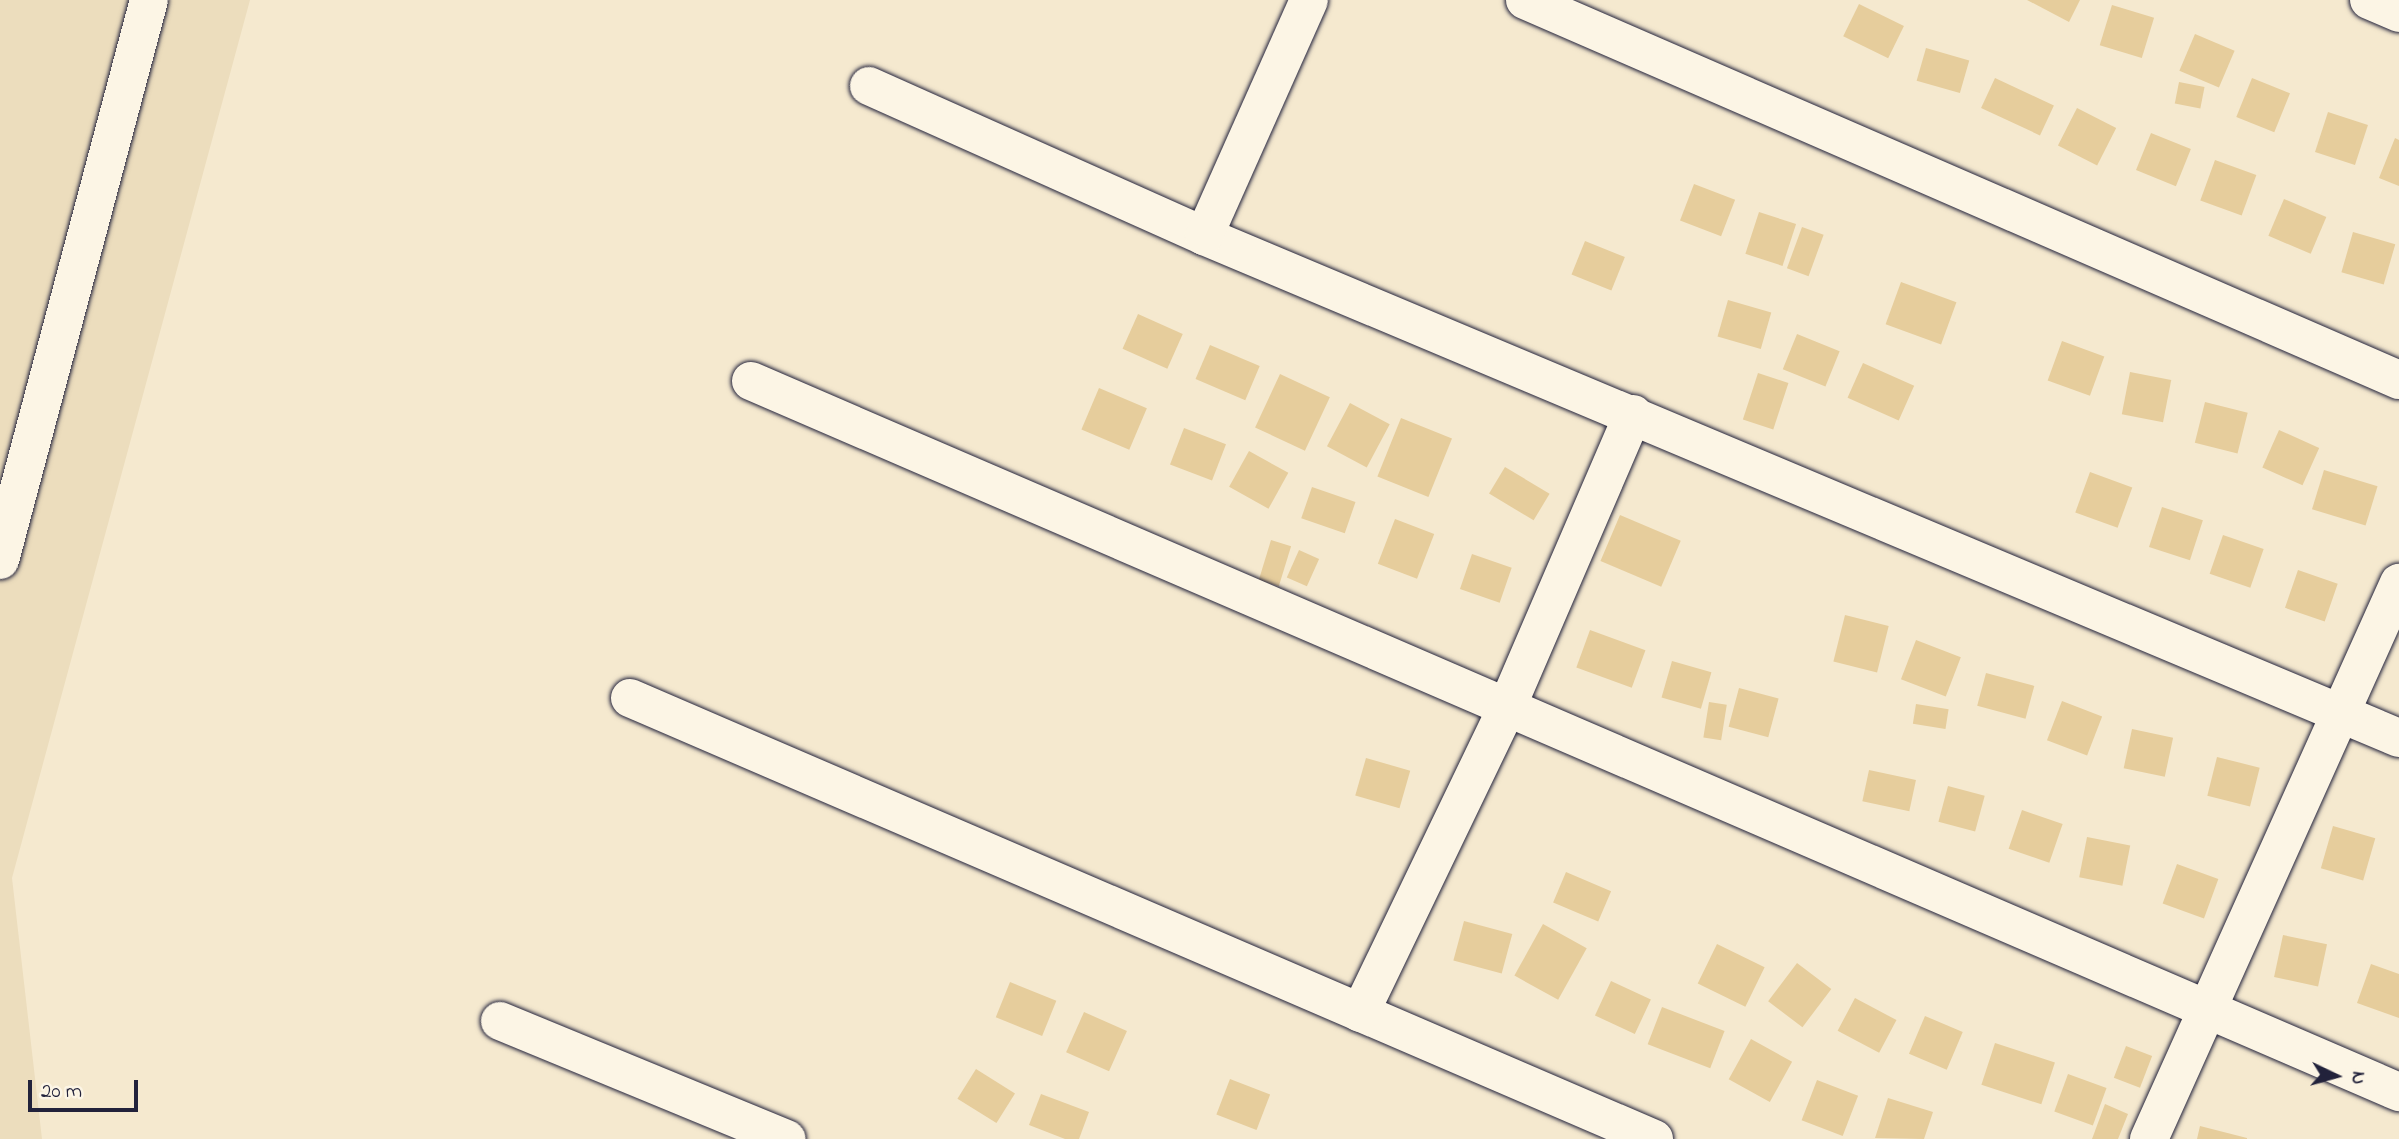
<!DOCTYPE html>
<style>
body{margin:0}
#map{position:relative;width:2399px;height:1139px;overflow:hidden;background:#f5e9cf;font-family:"Indie Flower",sans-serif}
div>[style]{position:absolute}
.built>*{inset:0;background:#ecddbd}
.building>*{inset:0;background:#e6cd9c;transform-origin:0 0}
.roads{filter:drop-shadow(0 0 2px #22223b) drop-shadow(0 0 2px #22223b)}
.minor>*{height:38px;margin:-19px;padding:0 19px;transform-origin:19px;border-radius:19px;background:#fcf5e5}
span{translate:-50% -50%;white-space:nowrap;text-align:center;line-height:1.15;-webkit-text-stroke:7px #fcf5e5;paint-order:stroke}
.north{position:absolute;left:2301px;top:1041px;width:70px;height:70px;-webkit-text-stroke:5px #fcf5e5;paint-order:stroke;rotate:95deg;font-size:19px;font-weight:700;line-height:28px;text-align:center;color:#22223b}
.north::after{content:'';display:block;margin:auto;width:24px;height:32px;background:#22223b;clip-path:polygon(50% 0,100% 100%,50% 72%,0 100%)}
.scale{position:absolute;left:28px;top:1080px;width:110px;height:32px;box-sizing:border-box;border:4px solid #22223b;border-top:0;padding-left:9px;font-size:21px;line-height:24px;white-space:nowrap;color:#22223b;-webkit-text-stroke:5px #fcf5e5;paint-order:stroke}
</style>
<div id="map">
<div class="built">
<div style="clip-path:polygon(0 0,250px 0,12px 878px,42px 1139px,0 1139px)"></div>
</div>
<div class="building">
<div style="clip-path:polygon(2027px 0,2080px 0,2069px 22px)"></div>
<div style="left:1859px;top:4px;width:50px;height:36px;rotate:26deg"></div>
<div style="left:2112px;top:5px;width:44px;height:42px;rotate:17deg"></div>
<div style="left:2195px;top:34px;width:43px;height:40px;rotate:23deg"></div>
<div style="left:1926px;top:48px;width:45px;height:34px;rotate:16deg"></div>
<div style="left:1995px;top:78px;width:65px;height:33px;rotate:25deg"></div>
<div style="left:2252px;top:78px;width:41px;height:42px;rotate:22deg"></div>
<div style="left:2179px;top:82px;width:26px;height:22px;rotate:11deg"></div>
<div style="left:2077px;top:108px;width:44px;height:42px;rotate:27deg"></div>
<div style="left:2328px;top:112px;width:42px;height:42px;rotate:18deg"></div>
<div style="left:2151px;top:133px;width:43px;height:40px;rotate:22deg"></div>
<div style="clip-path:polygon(2395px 138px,2399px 140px,2399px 186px,2379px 178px)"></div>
<div style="left:2215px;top:160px;width:44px;height:43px;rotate:20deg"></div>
<div style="left:1694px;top:184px;width:44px;height:39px;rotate:21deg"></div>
<div style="left:2284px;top:199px;width:46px;height:40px;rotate:23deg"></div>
<div style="left:1759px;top:212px;width:39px;height:44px;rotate:18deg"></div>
<div style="left:1802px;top:227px;width:23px;height:44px;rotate:20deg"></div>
<div style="left:2353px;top:232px;width:44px;height:42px;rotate:16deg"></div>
<div style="left:1585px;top:241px;width:43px;height:36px;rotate:22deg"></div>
<div style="left:1901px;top:282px;width:59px;height:45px;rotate:20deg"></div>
<div style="left:1728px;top:300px;width:45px;height:38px;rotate:16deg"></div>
<div style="left:1138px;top:314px;width:49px;height:38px;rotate:24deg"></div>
<div style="left:1797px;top:334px;width:46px;height:38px;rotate:22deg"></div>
<div style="left:2062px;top:341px;width:45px;height:42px;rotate:20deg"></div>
<div style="left:1210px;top:345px;width:54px;height:37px;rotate:23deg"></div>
<div style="left:1863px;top:363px;width:56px;height:38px;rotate:24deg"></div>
<div style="left:2130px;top:372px;width:42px;height:43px;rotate:11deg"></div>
<div style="left:1758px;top:373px;width:32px;height:49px;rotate:18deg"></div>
<div style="left:1280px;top:374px;width:55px;height:59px;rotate:25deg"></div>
<div style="left:1099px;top:388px;width:52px;height:45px;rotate:23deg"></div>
<div style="left:2205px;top:402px;width:44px;height:42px;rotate:14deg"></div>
<div style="left:1350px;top:403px;width:45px;height:49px;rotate:28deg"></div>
<div style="left:1401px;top:418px;width:55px;height:63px;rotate:22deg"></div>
<div style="left:1184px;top:428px;width:45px;height:39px;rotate:21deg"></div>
<div style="left:2279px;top:430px;width:44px;height:41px;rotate:24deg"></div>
<div style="left:1249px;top:451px;width:45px;height:41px;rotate:29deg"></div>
<div style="left:1505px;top:467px;width:52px;height:31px;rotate:31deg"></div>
<div style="left:2324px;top:470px;width:56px;height:41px;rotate:17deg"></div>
<div style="left:2090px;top:472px;width:45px;height:43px;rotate:20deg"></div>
<div style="left:1312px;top:487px;width:46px;height:33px;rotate:19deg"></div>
<div style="left:2162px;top:507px;width:43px;height:42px;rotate:18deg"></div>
<div style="left:1620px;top:515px;width:66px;height:50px;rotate:23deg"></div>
<div style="left:1395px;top:519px;width:42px;height:48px;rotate:21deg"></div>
<div style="left:2223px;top:535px;width:43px;height:41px;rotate:19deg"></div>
<div style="left:1271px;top:540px;width:21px;height:42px;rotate:17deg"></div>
<div style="left:1299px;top:550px;width:22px;height:30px;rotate:24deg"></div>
<div style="left:1472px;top:554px;width:42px;height:37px;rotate:19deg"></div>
<div style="left:2298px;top:570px;width:42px;height:40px;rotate:19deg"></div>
<div style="left:1845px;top:615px;width:45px;height:48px;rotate:14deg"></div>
<div style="left:1590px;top:630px;width:59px;height:40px;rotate:20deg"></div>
<div style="left:1916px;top:640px;width:48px;height:42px;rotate:21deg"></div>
<div style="left:1672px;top:661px;width:41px;height:38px;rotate:16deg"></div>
<div style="left:1986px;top:673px;width:50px;height:34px;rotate:15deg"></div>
<div style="left:1739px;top:688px;width:41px;height:40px;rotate:15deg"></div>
<div style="left:2062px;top:701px;width:43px;height:42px;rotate:21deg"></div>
<div style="left:1709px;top:702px;width:18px;height:36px;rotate:9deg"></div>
<div style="left:1916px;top:704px;width:33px;height:20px;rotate:9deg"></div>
<div style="left:2132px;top:729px;width:42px;height:40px;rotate:12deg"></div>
<div style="left:2217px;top:757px;width:44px;height:40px;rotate:14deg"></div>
<div style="left:1366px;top:758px;width:46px;height:39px;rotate:16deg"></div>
<div style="left:1869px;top:770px;width:48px;height:32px;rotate:12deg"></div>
<div style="left:1948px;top:786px;width:38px;height:37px;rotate:15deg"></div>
<div style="left:2022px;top:810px;width:43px;height:41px;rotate:19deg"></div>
<div style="left:2333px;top:826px;width:44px;height:44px;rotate:16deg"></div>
<div style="left:2087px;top:837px;width:44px;height:41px;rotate:11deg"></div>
<div style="left:2177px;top:864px;width:44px;height:42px;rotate:20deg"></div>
<div style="left:1566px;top:872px;width:49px;height:33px;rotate:23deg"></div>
<div style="left:1464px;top:921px;width:50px;height:41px;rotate:15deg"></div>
<div style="left:1543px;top:924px;width:50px;height:59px;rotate:29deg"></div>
<div style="left:2283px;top:935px;width:45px;height:43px;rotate:12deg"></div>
<div style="left:1717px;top:944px;width:53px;height:44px;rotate:26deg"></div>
<div style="left:1797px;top:963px;width:43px;height:48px;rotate:37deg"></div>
<div style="clip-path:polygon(2371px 964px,2399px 974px,2399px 1018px,2357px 1003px)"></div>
<div style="left:1611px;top:981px;width:44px;height:38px;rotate:25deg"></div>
<div style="left:1010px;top:982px;width:50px;height:38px;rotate:22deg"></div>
<div style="left:1855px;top:998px;width:47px;height:37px;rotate:28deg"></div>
<div style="left:1662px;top:1007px;width:67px;height:40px;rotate:21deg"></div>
<div style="left:1084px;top:1012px;width:47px;height:44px;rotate:24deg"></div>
<div style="left:1925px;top:1016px;width:41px;height:41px;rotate:23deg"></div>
<div style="left:1751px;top:1039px;width:47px;height:46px;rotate:29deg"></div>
<div style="left:1995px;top:1043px;width:63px;height:44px;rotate:18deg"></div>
<div style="left:2126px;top:1046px;width:28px;height:34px;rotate:21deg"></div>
<div style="left:976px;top:1069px;width:46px;height:35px;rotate:32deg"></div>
<div style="left:2068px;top:1074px;width:41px;height:40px;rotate:20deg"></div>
<div style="left:1230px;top:1079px;width:43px;height:38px;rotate:21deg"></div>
<div style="left:1817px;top:1080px;width:44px;height:43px;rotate:21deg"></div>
<div style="clip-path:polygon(1041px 1094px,1089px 1112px,1079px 1139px,1065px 1139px,1029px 1125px)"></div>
<div style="clip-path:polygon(1888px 1098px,1933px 1112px,1924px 1139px,1875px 1138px)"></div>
<div style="clip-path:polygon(2105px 1104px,2128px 1114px,2118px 1139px,2092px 1139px)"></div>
<div style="clip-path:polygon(2200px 1126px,2247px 1138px,2247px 1139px,2197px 1139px)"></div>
</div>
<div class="roads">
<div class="minor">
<div style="left:1525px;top:0;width:953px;rotate:23.5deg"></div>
<div style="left:2369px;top:0;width:33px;rotate:23deg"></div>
<div style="left:869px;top:86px;width:367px;rotate:24.1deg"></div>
<div style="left:1204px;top:236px;width:1296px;rotate:22.79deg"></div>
<div style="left:1204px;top:236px;width:258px;rotate:-66deg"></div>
<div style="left:751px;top:381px;width:1795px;rotate:23.34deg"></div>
<div style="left:0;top:560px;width:579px;rotate:-75.1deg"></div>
<div style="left:630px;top:698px;width:1115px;rotate:23.3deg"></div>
<div style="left:1360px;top:1013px;width:339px;rotate:-64.3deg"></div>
<div style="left:1507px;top:707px;width:319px;rotate:-66.7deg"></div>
<div style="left:500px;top:1021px;width:310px;rotate:22.4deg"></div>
<div style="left:2149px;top:1139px;width:610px;rotate:-65.79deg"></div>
</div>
</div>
<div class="north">N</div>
<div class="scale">20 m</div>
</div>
